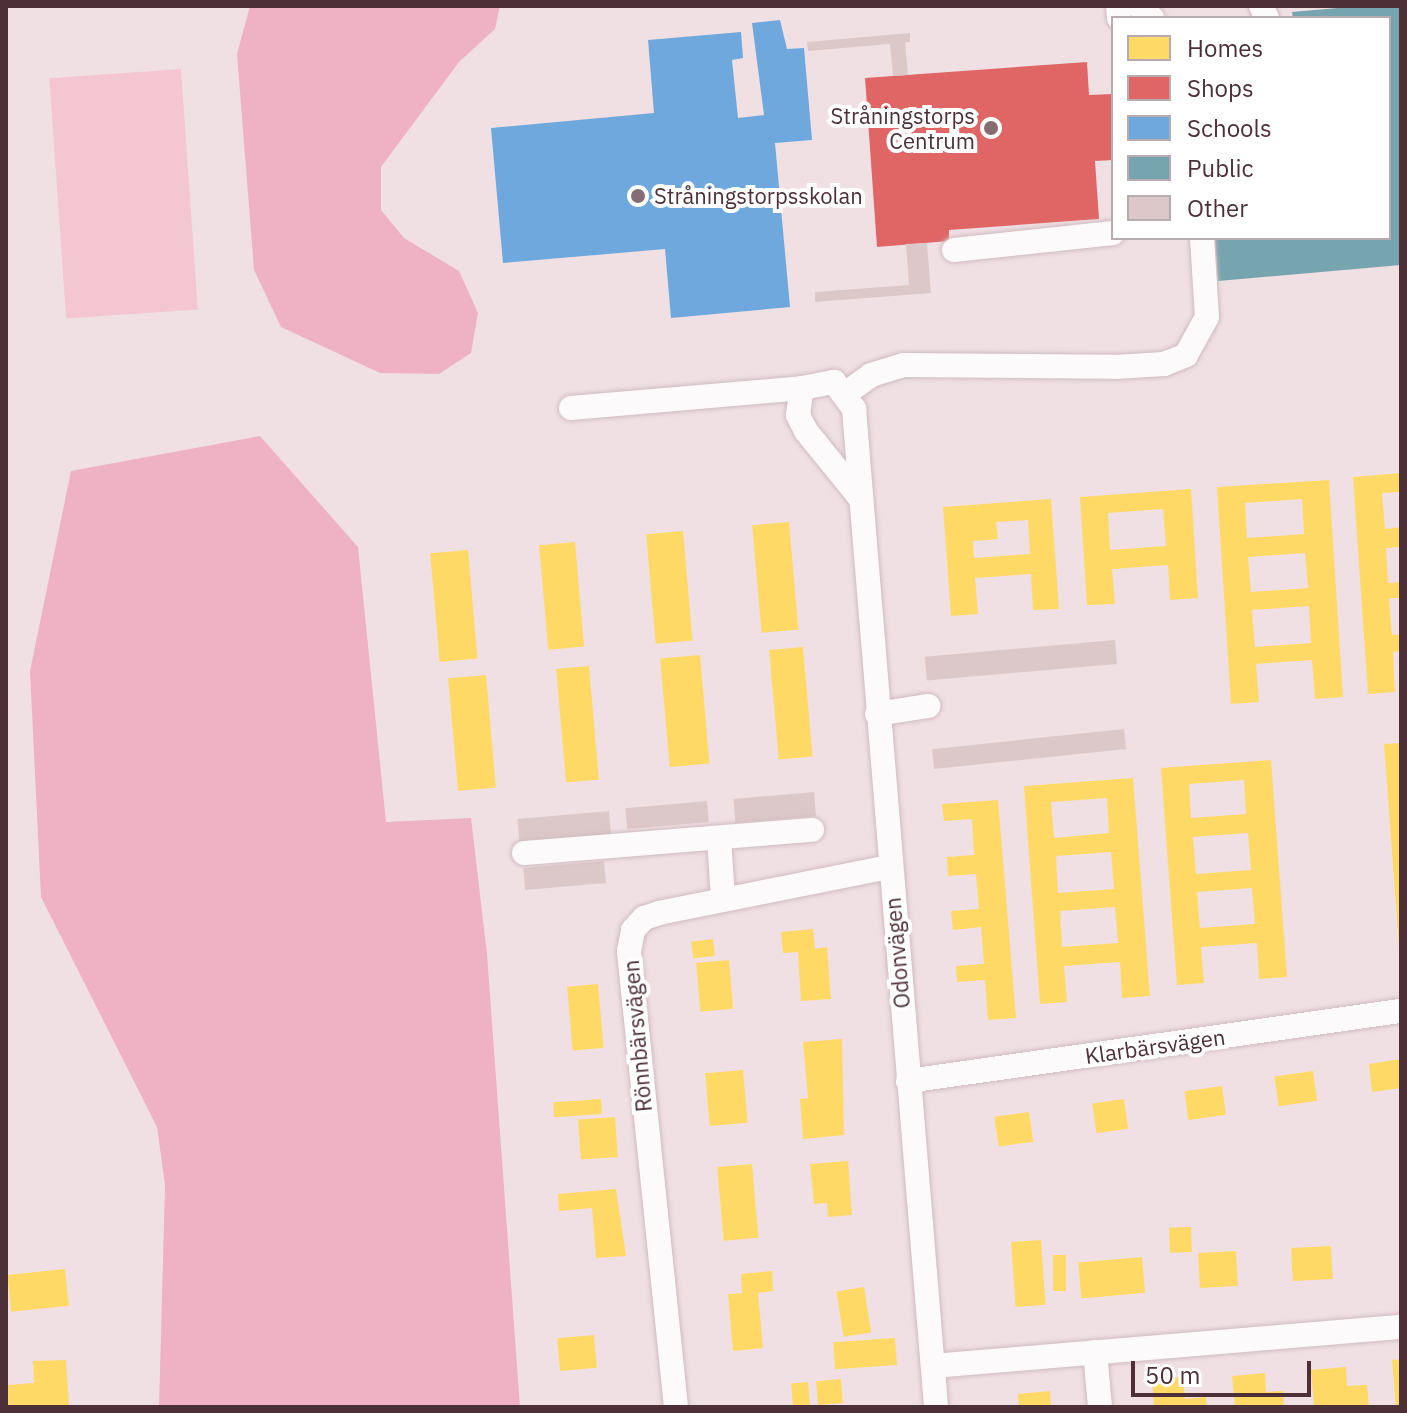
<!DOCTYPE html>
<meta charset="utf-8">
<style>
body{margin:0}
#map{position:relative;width:1407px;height:1413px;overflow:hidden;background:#f0e0e4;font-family:"IBM Plex Sans",sans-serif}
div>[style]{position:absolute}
.green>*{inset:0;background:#f4c6d2;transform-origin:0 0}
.forest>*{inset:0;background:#efb2c4}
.homes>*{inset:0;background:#ffd966;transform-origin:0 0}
.shops>*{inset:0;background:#e06666}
.schools>*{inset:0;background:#6fa8dc}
.public>*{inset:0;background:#76a5af}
.building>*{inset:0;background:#ddc8c9;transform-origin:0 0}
.roads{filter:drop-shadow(0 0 2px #d0bbc0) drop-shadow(0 0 2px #d0bbc0)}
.minor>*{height:24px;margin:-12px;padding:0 12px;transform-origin:12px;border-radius:12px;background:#fdfafb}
.dots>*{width:22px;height:22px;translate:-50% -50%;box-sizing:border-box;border:4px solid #fff;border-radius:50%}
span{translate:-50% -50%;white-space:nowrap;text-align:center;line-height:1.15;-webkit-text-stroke:8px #fff;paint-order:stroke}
.poi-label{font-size:22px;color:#4c2f37}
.right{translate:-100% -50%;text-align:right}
.left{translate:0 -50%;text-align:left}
.street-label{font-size:22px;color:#4c2f37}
.frame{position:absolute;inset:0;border:8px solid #4c2f37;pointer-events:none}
.legend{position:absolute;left:1111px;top:16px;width:280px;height:224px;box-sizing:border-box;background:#fff;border:2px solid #b7acaf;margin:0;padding:10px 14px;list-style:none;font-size:24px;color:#4c2f37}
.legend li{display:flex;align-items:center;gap:16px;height:40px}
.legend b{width:40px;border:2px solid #b7acaf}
.scale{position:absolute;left:1131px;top:1361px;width:180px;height:36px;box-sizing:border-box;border:4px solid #4c2f37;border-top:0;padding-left:10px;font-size:24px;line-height:28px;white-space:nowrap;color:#4c2f37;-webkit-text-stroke:6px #fff;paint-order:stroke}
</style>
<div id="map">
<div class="green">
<div style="left:181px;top:69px;width:241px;height:132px;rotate:86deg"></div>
</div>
<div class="forest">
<div style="clip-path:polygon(250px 6px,500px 6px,495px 29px,459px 62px,381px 167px,381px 210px,404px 238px,459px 271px,478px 313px,471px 353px,439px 374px,380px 373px,281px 327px,254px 270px,237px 54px)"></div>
<div style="clip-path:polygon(260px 436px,358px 547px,386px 822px,471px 818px,487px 954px,520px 1407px,159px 1407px,165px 1185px,157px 1127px,41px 897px,30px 671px,71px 471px)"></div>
</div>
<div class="homes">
<div style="clip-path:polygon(1401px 473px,1401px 492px,1382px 493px,1385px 529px,1401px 527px,1401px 547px,1386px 548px,1388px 583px,1401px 582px,1401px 598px,1389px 598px,1392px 635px,1401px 634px,1401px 651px,1393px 652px,1395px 692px,1368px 694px,1353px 477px)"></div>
<div style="clip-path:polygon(evenodd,1329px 480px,1343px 697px,1315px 699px,1312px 660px,1256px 664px,1259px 702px,1231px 704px,1217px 487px,1329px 480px,1302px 499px,1304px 534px,1247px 538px,1245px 503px,1302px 499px,1329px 480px,1305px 553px,1308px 588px,1251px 592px,1248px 557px,1305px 553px,1329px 480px,1309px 606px,1311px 643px,1255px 647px,1252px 610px,1309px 606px)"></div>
<div style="clip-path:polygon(evenodd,1191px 489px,1198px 598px,1170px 600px,1168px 565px,1112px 569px,1115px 604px,1087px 605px,1080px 497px,1191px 489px,1163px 509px,1166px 546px,1110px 550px,1108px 513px,1163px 509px)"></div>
<div style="clip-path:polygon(evenodd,1051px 499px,1059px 609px,1033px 610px,1031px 574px,975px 578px,978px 614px,951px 616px,943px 507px,1051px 499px,1028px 520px,1030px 554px,974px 558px,973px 541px,998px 539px,996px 522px,1028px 520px)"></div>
<div style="left:789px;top:522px;width:108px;height:37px;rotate:85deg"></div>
<div style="left:683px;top:531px;width:110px;height:37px;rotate:85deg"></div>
<div style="left:575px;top:542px;width:105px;height:36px;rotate:85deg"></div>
<div style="left:468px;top:550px;width:109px;height:38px;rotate:85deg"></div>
<div style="left:803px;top:647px;width:110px;height:34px;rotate:85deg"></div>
<div style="left:700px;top:655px;width:109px;height:40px;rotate:85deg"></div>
<div style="left:589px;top:666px;width:114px;height:33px;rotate:85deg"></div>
<div style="left:486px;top:675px;width:113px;height:38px;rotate:85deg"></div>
<div style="clip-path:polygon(1401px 743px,1401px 947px,1399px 947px,1384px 744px)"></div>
<div style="clip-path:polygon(evenodd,1271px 760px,1287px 977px,1259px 979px,1257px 943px,1201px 947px,1204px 983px,1177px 985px,1161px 768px,1271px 760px,1244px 780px,1246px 814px,1191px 818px,1189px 784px,1244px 780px,1271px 760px,1248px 833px,1251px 870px,1196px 874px,1193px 837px,1248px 833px,1271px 760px,1252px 888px,1255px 924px,1200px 928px,1197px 892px,1252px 888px)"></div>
<div style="clip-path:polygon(evenodd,1133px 778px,1150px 996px,1122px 998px,1120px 962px,1064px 966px,1067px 1002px,1040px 1004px,1024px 786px,1133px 778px,1107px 798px,1109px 833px,1054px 838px,1051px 802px,1107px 798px,1133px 778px,1111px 852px,1114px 889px,1058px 893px,1056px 856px,1111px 852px,1133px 778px,1115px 907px,1118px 943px,1062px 947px,1060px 911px,1115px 907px)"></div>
<div style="clip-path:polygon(998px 800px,1016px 1018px,988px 1020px,985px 980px,957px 982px,956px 966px,984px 964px,981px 927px,953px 930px,951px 911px,979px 909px,976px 874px,948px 876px,947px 857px,974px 855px,972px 819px,944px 821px,942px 804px)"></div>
<div style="clip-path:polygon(813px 929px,815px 949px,827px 947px,831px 999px,801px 1001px,798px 952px,783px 953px,781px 932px)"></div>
<div style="left:713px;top:939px;width:17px;height:22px;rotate:83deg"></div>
<div style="left:729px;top:960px;width:49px;height:33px;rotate:85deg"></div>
<div style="left:598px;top:984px;width:64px;height:31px;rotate:85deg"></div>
<div style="clip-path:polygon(842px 1039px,844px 1135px,803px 1139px,800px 1099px,808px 1098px,803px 1042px)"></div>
<div style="clip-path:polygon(1401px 1059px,1401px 1088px,1372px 1092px,1369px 1064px)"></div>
<div style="left:743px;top:1070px;width:53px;height:38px;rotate:85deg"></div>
<div style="left:1313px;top:1071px;width:30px;height:39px;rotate:82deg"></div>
<div style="left:1222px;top:1086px;width:29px;height:38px;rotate:82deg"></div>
<div style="left:601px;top:1099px;width:15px;height:48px;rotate:86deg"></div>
<div style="left:1124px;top:1099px;width:30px;height:32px;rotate:82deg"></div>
<div style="left:1029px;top:1112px;width:30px;height:35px;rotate:82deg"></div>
<div style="left:615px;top:1117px;width:40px;height:37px;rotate:86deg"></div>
<div style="clip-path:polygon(848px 1161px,852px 1215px,828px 1217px,827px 1203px,814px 1204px,810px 1164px)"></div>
<div style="left:752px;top:1164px;width:74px;height:35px;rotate:85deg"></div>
<div style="clip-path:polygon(616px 1189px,626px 1256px,596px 1258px,592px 1208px,559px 1211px,558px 1194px)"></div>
<div style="left:1191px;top:1227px;width:25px;height:22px;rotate:88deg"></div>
<div style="left:1041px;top:1240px;width:65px;height:30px;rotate:86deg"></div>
<div style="left:1331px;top:1246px;width:33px;height:40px;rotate:87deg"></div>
<div style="left:1236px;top:1251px;width:35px;height:38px;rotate:87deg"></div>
<div style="left:1053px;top:1255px;width:13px;height:36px"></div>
<div style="left:1142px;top:1257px;width:36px;height:64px;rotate:85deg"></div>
<div style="left:65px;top:1269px;width:37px;height:58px;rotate:84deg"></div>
<div style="clip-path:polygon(772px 1271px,773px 1291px,758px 1293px,763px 1348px,733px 1351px,728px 1294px,742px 1293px,741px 1274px)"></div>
<div style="left:864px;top:1287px;width:46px;height:28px;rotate:81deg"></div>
<div style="left:594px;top:1335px;width:33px;height:37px;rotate:85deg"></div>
<div style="left:895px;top:1338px;width:27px;height:62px;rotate:86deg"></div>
<div style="clip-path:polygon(1401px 1359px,1401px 1407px,1396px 1407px,1392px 1360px)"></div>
<div style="clip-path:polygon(66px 1360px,69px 1407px,8px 1407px,7px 1385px,34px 1383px,33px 1361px)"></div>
<div style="clip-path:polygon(1346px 1367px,1347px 1386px,1367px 1385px,1369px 1407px,1314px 1407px,1311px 1370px)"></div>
<div style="clip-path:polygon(1265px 1373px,1266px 1392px,1283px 1391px,1284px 1407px,1235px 1407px,1232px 1376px)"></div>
<div style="clip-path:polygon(1183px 1377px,1185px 1399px,1206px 1397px,1207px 1407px,1154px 1407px,1152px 1379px)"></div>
<div style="left:841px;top:1379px;width:24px;height:25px;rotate:85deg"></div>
<div style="left:808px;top:1382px;width:25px;height:17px;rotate:85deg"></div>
<div style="clip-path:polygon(1050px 1391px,1051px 1407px,1019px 1407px,1018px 1394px)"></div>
</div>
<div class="shops">
<div style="clip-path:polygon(1087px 62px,1089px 95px,1113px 94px,1113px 160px,1095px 161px,1099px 219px,949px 230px,949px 241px,877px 247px,865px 78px)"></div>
</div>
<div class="schools">
<div style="clip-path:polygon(780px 20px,787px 49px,804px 48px,812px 140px,775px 143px,790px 307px,671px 318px,665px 249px,503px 263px,491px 128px,654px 113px,648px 40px,741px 32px,743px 58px,732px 60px,738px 118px,764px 115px,752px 23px)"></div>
</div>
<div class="public">
<div style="clip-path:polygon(1361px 6px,1401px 6px,1401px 265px,1218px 281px,1215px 238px,1389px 238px,1389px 18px,1293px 18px,1292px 12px)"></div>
</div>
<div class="building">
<div style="clip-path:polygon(910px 33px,910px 42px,905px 42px,908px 75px,893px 76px,890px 44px,808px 51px,807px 42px)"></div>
<div style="clip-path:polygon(927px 243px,931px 293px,815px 302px,815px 292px,909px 285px,906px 244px)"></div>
<div style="left:1115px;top:640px;width:24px;height:191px;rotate:85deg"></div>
<div style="left:1124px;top:729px;width:20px;height:193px;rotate:84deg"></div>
<div style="left:814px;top:792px;width:24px;height:81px;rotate:85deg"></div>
<div style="left:707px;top:801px;width:21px;height:82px;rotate:85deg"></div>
<div style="left:609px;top:811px;width:24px;height:92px;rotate:85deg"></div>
<div style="left:604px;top:861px;width:22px;height:81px;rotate:85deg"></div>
</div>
<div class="roads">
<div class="minor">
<div style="left:1118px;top:6px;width:12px;rotate:85deg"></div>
<div style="left:1139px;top:6px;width:18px;rotate:43deg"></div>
<div style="left:1261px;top:6px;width:13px;rotate:63deg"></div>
<div style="left:954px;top:250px;width:160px;rotate:-6.1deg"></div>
<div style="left:845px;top:394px;width:32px;rotate:-36deg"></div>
<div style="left:871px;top:375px;width:34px;rotate:-17deg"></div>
<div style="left:904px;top:365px;width:211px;rotate:0.5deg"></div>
<div style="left:1115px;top:367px;width:49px;rotate:-3.5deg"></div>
<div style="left:1164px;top:364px;width:24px;rotate:-22deg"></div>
<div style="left:1186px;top:355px;width:43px;rotate:-61.1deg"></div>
<div style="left:1207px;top:317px;width:79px;rotate:-93.6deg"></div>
<div style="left:571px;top:408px;width:232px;rotate:-4.9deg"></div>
<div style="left:861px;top:499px;width:87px;rotate:-129deg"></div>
<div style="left:806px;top:431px;width:18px;rotate:-117deg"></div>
<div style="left:798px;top:415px;width:27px;rotate:-82deg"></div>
<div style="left:802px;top:388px;width:33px;rotate:-11deg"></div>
<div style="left:834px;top:382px;width:34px;rotate:53deg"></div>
<div style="left:854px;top:409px;width:1001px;rotate:85.3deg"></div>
<div style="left:877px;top:714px;width:52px;rotate:-8.9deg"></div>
<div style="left:719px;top:838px;width:61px;rotate:86.2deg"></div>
<div style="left:524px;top:853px;width:289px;rotate:-4.6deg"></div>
<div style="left:908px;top:1081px;width:498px;rotate:-8.1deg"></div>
<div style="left:1095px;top:1352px;width:55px;rotate:84.8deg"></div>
<div style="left:933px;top:1366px;width:470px;rotate:-4.8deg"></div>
<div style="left:676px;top:1407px;width:458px;rotate:-95.9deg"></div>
<div style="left:629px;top:951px;width:21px;rotate:-79deg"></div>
<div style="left:633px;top:930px;width:16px;rotate:-47deg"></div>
<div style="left:644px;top:918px;width:16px;rotate:-18deg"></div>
<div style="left:659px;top:913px;width:235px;rotate:-11.3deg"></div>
</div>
</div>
<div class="dots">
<div style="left:991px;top:128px;background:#856d74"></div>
<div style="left:638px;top:196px;background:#856d74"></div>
</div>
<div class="poi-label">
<span class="right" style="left:975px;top:128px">Stråningstorps<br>Centrum</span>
<span class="left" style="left:654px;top:196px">Stråningstorpsskolan</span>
</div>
<div class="street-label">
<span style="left:897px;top:953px;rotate:-95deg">Odonvägen</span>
<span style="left:637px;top:1036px;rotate:-95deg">Rönnbärsvägen</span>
<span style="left:1155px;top:1046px;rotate:-8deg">Klarbärsvägen</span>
</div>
<div class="frame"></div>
<ul class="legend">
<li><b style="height:22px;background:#ffd966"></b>Homes</li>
<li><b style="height:22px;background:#e06666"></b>Shops</li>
<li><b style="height:22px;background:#6fa8dc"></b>Schools</li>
<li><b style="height:22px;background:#76a5af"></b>Public</li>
<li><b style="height:22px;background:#ddc8c9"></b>Other</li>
</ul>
<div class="scale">50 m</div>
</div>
